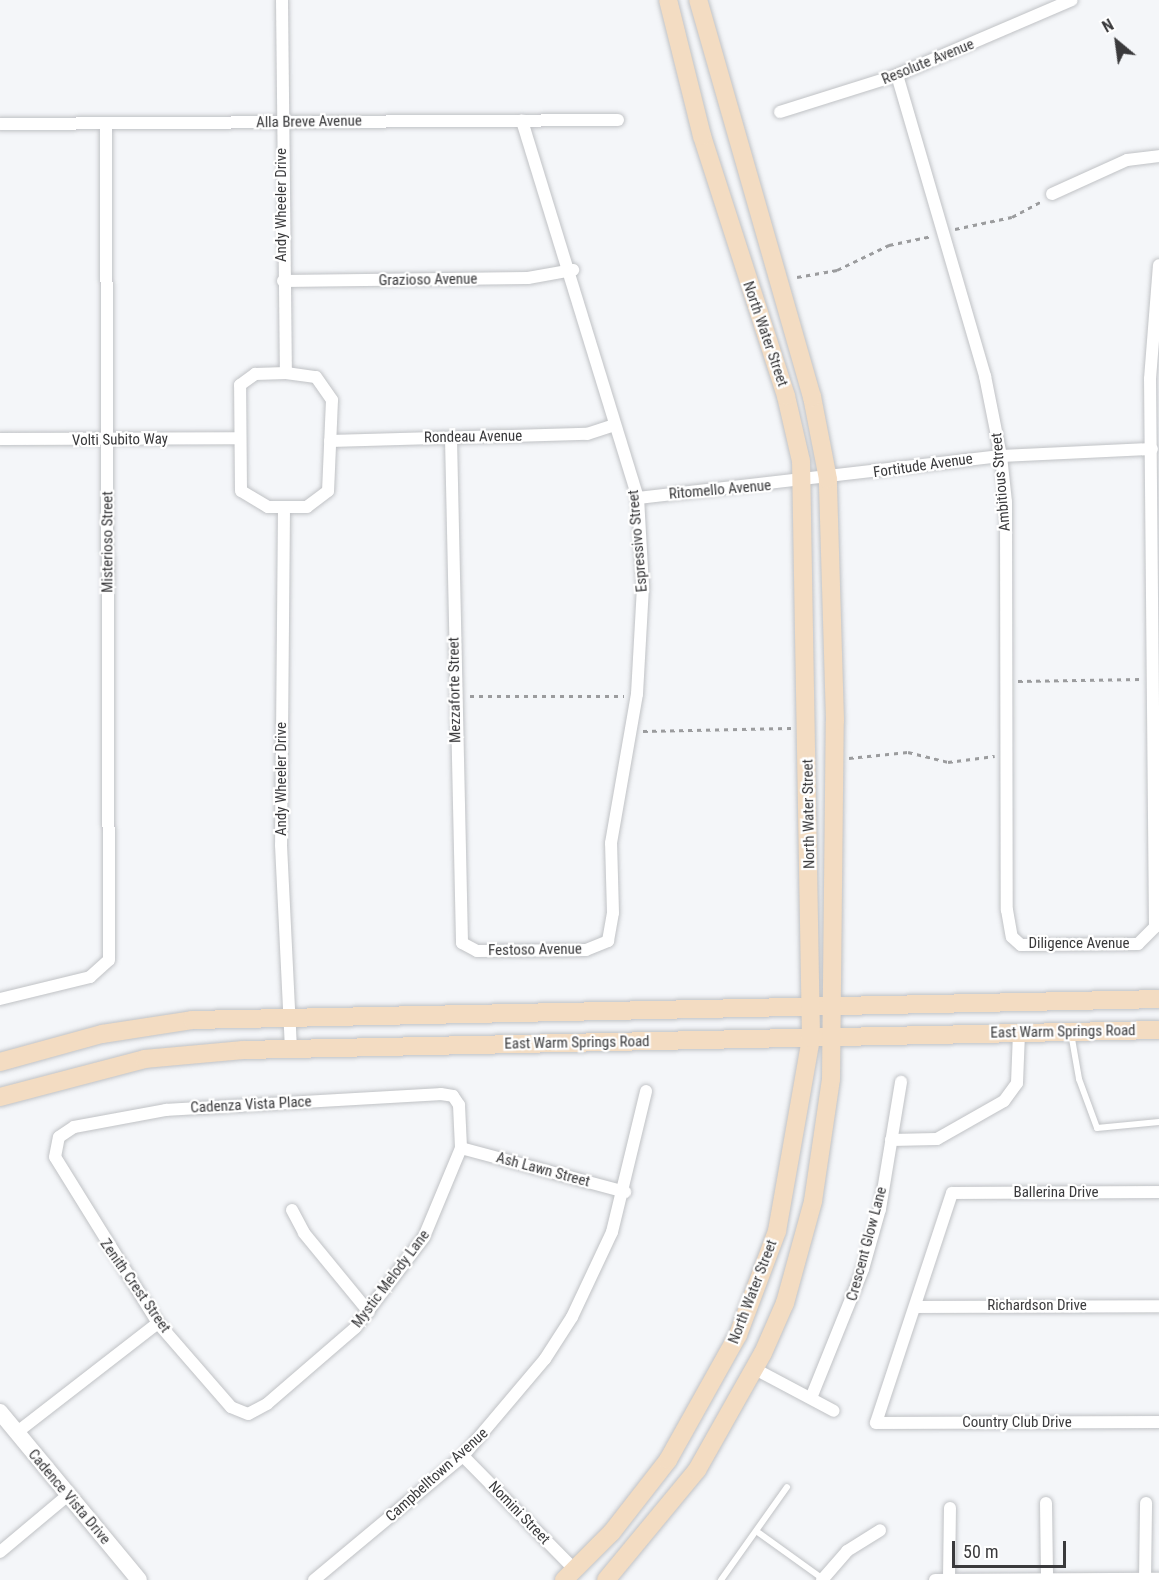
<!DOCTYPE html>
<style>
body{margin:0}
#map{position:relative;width:1159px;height:1580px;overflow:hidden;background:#f4f6f9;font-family:"Roboto Condensed",sans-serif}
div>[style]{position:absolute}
.path>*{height:3px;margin-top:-1.5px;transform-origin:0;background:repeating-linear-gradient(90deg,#9b9c9e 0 4.5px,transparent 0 9px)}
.roads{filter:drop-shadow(0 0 2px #c0c2c5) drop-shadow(0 0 2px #c0c2c5)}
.service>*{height:6px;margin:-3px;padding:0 3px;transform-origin:3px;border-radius:3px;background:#fff}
.minor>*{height:12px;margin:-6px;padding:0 6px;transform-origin:6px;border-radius:6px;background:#fff}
.tertiary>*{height:16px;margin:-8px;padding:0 8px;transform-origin:8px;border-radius:8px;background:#fff}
.secondary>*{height:18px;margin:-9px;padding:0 9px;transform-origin:9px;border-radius:9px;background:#f3dcc2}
span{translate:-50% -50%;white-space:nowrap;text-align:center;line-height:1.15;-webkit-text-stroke:4.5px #fff;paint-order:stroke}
.street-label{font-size:15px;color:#3a3a3c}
.north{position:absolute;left:1087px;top:12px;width:60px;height:60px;-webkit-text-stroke:4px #fff;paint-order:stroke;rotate:331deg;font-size:16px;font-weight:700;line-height:24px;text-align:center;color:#3a3a3c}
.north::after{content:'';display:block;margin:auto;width:21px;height:27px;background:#3a3a3c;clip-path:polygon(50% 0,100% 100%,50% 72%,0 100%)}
.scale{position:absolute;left:952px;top:1541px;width:114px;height:27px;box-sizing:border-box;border:3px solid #3a3a3c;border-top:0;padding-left:8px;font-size:18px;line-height:21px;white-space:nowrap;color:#3a3a3c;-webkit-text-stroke:4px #fff;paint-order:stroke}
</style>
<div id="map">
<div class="path">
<div style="left:955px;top:229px;width:58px;rotate:-11.9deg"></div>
<div style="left:1012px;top:217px;width:34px;rotate:-28deg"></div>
<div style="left:797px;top:277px;width:41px;rotate:-9.9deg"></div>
<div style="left:837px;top:270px;width:58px;rotate:-25.7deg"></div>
<div style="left:889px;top:245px;width:44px;rotate:-11.8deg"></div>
<div style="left:1018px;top:681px;width:123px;rotate:-0.9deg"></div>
<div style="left:470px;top:696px;width:154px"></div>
<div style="left:643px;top:731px;width:148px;rotate:-1.2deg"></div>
<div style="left:849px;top:758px;width:59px;rotate:-5.8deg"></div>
<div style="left:908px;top:752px;width:41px;rotate:14deg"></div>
<div style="left:948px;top:762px;width:47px;rotate:-7.3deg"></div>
</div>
<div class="roads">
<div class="service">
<div style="left:1071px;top:1033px;width:47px;rotate:80.1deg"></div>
<div style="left:1079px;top:1079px;width:52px;rotate:69.8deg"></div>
<div style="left:1097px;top:1128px;width:62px;rotate:-5.5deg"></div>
<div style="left:759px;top:1533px;width:79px;rotate:35.7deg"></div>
<div style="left:721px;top:1580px;width:114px;rotate:-54.6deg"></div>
</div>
<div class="minor">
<div style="left:282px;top:0;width:373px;rotate:89.4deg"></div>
<div style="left:897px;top:75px;width:314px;rotate:73.7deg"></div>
<div style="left:985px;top:376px;width:82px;rotate:78.7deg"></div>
<div style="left:1001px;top:456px;width:46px;rotate:83.8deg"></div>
<div style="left:1006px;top:502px;width:408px;rotate:89.9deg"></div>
<div style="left:1007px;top:910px;width:27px;rotate:80deg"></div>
<div style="left:1012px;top:937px;width:12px;rotate:42deg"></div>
<div style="left:1021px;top:945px;width:117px;rotate:-0.5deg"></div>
<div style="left:1138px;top:944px;width:24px;rotate:-45deg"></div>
<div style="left:1155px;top:927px;width:548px;rotate:-90.52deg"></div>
<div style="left:1150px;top:379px;width:114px;rotate:-85.5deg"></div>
<div style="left:780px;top:112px;width:123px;rotate:-17.5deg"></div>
<div style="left:897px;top:75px;width:190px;rotate:-23.2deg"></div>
<div style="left:0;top:124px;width:618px;rotate:-0.37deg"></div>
<div style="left:1052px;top:194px;width:82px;rotate:-24.4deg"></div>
<div style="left:1127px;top:160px;width:32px;rotate:-7deg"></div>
<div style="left:283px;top:281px;width:245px;rotate:-0.7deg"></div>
<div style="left:528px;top:278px;width:46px;rotate:-10.1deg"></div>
<div style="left:286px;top:373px;width:30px;rotate:8deg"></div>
<div style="left:316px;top:377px;width:28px;rotate:55deg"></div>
<div style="left:332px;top:400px;width:91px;rotate:92.5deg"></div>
<div style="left:328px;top:491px;width:26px;rotate:143deg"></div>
<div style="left:307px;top:507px;width:39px;rotate:180deg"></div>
<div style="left:268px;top:507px;width:31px;rotate:-149deg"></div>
<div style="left:241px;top:491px;width:106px;rotate:-90.5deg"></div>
<div style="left:240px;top:385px;width:19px;rotate:-36deg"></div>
<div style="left:255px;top:374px;width:31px;rotate:-2deg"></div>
<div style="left:451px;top:438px;width:505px;rotate:88.75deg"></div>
<div style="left:462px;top:943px;width:17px;rotate:28deg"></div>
<div style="left:477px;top:951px;width:109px;rotate:-0.5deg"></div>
<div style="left:586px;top:950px;width:24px;rotate:-22deg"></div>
<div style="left:608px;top:941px;width:28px;rotate:-80deg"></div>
<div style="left:613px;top:913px;width:70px;rotate:-91.6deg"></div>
<div style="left:611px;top:843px;width:151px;rotate:-80.1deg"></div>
<div style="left:637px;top:694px;width:107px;rotate:-86.8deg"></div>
<div style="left:643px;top:587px;width:89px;rotate:-93.2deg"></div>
<div style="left:638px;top:498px;width:395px;rotate:-107.1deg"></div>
<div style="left:0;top:439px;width:240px;rotate:-0.2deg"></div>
<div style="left:330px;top:441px;width:257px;rotate:-1.6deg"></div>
<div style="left:587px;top:434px;width:29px;rotate:-18deg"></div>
<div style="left:638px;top:498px;width:365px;rotate:-6.6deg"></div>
<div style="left:1001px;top:456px;width:151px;rotate:-2.7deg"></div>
<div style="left:284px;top:508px;width:337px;rotate:90.5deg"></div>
<div style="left:281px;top:845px;width:203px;rotate:87.2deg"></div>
<div style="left:0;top:999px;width:93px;rotate:-13.7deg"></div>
<div style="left:90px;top:977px;width:25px;rotate:-42deg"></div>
<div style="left:109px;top:960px;width:835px;rotate:-90.21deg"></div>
<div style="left:441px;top:1094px;width:12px;rotate:9deg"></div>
<div style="left:453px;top:1096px;width:11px;rotate:56deg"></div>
<div style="left:459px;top:1105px;width:43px;rotate:87.3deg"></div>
<div style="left:461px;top:1148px;width:96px;rotate:112.6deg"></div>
<div style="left:424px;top:1237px;width:114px;rotate:127.2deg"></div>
<div style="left:355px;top:1328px;width:116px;rotate:139.2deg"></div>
<div style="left:267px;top:1404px;width:21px;rotate:152deg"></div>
<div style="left:248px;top:1414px;width:18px;rotate:-158deg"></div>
<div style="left:231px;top:1407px;width:111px;rotate:-131deg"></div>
<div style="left:158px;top:1323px;width:195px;rotate:-121.8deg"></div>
<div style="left:55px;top:1157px;width:20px;rotate:-79deg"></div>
<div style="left:59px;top:1137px;width:18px;rotate:-34deg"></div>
<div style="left:74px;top:1127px;width:94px;rotate:-10.5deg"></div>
<div style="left:166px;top:1110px;width:275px;rotate:-3.3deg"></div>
<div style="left:891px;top:1140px;width:46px;rotate:-1.2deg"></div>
<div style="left:937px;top:1139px;width:77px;rotate:-29.6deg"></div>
<div style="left:1004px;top:1101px;width:22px;rotate:-54deg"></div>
<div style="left:1017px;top:1083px;width:50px;rotate:-87.7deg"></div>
<div style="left:461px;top:1148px;width:170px;rotate:15deg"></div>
<div style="left:1159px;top:1192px;width:207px;rotate:179.7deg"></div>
<div style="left:952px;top:1193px;width:242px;rotate:108.3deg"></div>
<div style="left:876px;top:1423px;width:283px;rotate:-0.2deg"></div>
<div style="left:292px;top:1210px;width:26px;rotate:62deg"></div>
<div style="left:304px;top:1233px;width:102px;rotate:50.6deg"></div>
<div style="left:915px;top:1307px;width:244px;rotate:-0.2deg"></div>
<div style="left:755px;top:1369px;width:89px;rotate:28deg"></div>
<div style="left:811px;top:1398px;width:139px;rotate:-68deg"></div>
<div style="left:863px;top:1269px;width:62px;rotate:-74.2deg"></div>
<div style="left:880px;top:1209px;width:129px;rotate:-80.6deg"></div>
<div style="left:16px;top:1433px;width:180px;rotate:-37.8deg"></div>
<div style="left:463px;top:1456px;width:160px;rotate:45.5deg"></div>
<div style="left:1046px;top:1503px;width:76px;rotate:89.2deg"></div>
<div style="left:0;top:1552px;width:87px;rotate:-39.9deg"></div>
<div style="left:949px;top:1578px;width:70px;rotate:-89.2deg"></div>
<div style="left:1145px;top:1579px;width:76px;rotate:-89.2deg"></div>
<div style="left:314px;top:1580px;width:194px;rotate:-39.8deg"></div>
<div style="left:463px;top:1456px;width:127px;rotate:-49.8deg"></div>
<div style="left:545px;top:1359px;width:50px;rotate:-57.3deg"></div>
<div style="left:572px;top:1317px;width:94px;rotate:-64.8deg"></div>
<div style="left:612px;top:1232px;width:145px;rotate:-76.4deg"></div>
<div style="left:822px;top:1580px;width:38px;rotate:-49deg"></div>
<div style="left:847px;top:1551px;width:39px;rotate:-32deg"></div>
<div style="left:935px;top:1580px;width:224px;rotate:-0.3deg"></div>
</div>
<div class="tertiary">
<div style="left:0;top:1412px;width:218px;rotate:50.4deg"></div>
</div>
<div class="secondary">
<div style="left:0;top:1062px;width:106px;rotate:-15.4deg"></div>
<div style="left:102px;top:1034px;width:91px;rotate:-8.8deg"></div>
<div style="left:192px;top:1020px;width:967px;rotate:-1.24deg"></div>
<div style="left:0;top:1097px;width:150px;rotate:-14.7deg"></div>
<div style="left:145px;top:1059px;width:98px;rotate:-5.2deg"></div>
<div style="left:243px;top:1050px;width:916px;rotate:-1.25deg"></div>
<div style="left:564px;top:1580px;width:68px;rotate:-45deg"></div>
<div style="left:612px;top:1532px;width:91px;rotate:-52.1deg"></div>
<div style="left:668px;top:1460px;width:143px;rotate:-60.8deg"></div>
<div style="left:738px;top:1335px;width:111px;rotate:-69.4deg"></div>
<div style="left:777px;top:1231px;width:196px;rotate:-80deg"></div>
<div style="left:811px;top:1038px;width:577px;rotate:-90.99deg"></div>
<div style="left:801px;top:461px;width:67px;rotate:-103deg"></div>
<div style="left:786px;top:396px;width:273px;rotate:-107.9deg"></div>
<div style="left:702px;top:136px;width:140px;rotate:-104deg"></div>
<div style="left:606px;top:1580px;width:143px;rotate:-50.4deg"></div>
<div style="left:697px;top:1470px;width:134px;rotate:-60.6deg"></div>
<div style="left:763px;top:1353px;width:55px;rotate:-66.3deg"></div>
<div style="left:785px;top:1303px;width:106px;rotate:-74.6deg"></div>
<div style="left:813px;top:1201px;width:123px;rotate:-81.6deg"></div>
<div style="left:831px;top:1079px;width:358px;rotate:-89.4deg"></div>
<div style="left:835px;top:721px;width:242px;rotate:-91.7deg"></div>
<div style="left:828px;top:479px;width:84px;rotate:-101deg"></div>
<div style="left:812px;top:397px;width:413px;rotate:-106deg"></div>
</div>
</div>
<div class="street-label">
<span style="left:928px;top:62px;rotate:-22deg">Resolute Avenue</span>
<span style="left:309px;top:122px;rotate:-1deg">Alla Breve Avenue</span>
<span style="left:282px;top:205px;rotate:-90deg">Andy Wheeler Drive</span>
<span style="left:428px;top:280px;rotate:-1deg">Grazioso Avenue</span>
<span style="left:765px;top:334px;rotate:71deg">North Water Street</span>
<span style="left:473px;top:437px;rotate:-1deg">Rondeau Avenue</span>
<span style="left:120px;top:440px;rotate:-1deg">Volti Subito Way</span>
<span style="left:923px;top:466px;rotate:-8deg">Fortitude Avenue</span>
<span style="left:1001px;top:482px;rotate:-95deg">Ambitious Street</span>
<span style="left:720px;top:490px;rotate:-5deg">Ritomello Avenue</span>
<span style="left:638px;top:541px;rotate:-95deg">Espressivo Street</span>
<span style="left:108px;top:542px;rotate:-90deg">Misterioso Street</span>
<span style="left:455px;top:690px;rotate:-91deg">Mezzaforte Street</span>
<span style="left:282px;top:779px;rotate:-90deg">Andy Wheeler Drive</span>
<span style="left:809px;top:814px;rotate:-91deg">North Water Street</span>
<span style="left:1079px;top:944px">Diligence Avenue</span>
<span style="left:535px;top:950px;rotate:-1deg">Festoso Avenue</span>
<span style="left:1063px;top:1032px;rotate:-1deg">East Warm Springs Road</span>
<span style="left:577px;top:1043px;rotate:-1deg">East Warm Springs Road</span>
<span style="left:251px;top:1105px;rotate:-3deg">Cadenza Vista Place</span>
<span style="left:543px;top:1170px;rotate:15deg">Ash Lawn Street</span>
<span style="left:1056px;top:1193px">Ballerina Drive</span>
<span style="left:867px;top:1244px;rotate:-75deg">Crescent Glow Lane</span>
<span style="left:391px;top:1279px;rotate:-53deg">Mystic Melody Lane</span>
<span style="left:135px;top:1286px;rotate:55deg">Zenith Crest Street</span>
<span style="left:753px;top:1292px;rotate:-69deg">North Water Street</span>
<span style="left:1037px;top:1306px">Richardson Drive</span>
<span style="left:1017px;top:1423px">Country Club Drive</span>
<span style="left:437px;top:1475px;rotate:-42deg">Campbelltown Avenue</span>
<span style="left:69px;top:1497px;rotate:50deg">Cadence Vista Drive</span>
<span style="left:519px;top:1513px;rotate:46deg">Nomini Street</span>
</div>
<div class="north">N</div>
<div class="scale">50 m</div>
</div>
